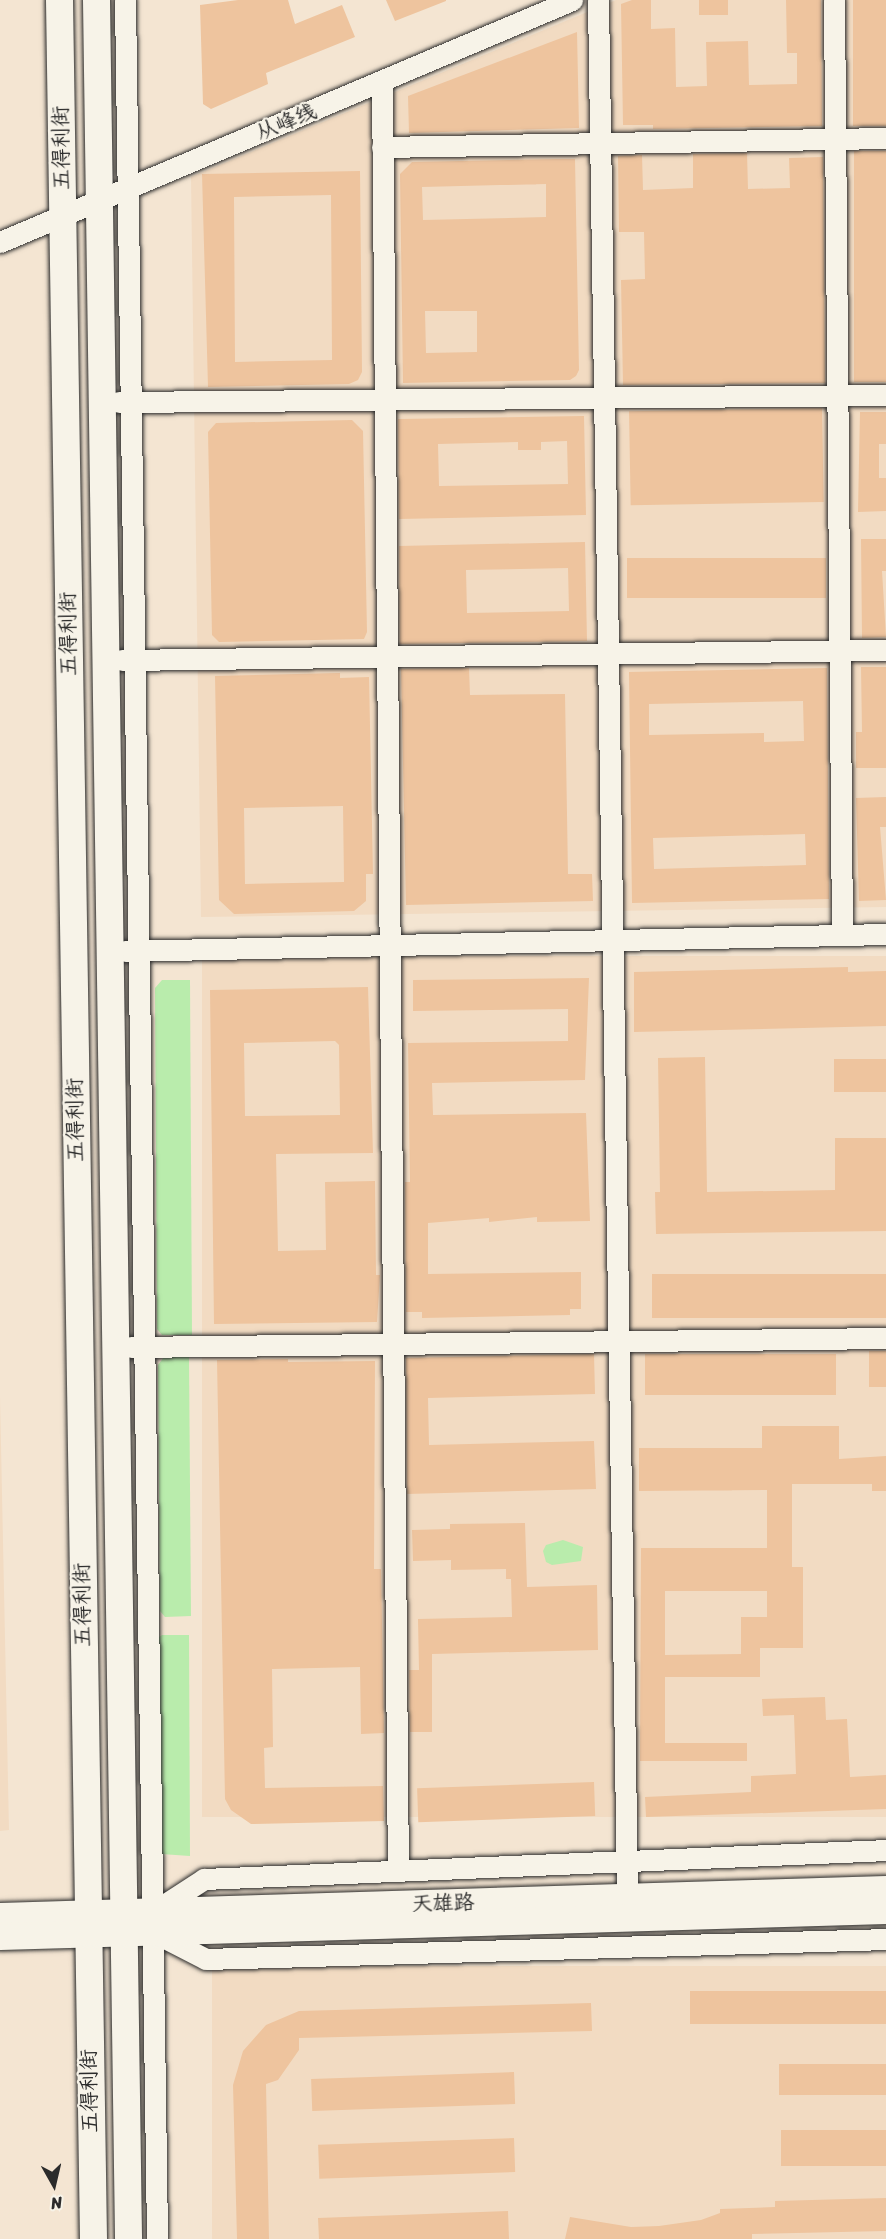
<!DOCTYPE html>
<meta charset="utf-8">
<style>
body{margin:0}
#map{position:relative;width:886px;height:2239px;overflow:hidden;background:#f4e5d2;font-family:Sriracha,"LXGW WenKai TC",sans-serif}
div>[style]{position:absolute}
.built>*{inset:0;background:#f2dbc2;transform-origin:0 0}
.green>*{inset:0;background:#b9ecac}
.building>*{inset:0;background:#eec49e;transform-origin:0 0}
.roads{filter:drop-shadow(0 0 2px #2b2b2b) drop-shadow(0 0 2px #2b2b2b)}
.minor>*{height:21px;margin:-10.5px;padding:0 10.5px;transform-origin:10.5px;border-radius:10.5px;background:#f7f3e8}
.major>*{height:27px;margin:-13.5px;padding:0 13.5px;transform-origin:13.5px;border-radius:13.5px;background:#f7f3e8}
span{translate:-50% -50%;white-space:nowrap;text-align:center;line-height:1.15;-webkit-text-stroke:4.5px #f7f3e8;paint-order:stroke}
.street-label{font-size:21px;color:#2b2b2b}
.north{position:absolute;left:24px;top:2155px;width:60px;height:60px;-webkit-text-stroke:4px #f7f3e8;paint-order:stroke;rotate:172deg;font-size:16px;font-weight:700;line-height:24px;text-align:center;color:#2b2b2b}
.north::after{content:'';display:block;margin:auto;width:21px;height:27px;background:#2b2b2b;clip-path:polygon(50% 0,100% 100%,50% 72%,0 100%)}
</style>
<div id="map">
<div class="built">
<div style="clip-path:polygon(616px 0,886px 0,886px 907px,201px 917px,191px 177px)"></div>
<div style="left:886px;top:956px;width:861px;height:684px;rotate:90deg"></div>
<div style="clip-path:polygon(0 1397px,9px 1830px,0 1831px)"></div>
<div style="left:886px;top:1966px;width:273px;height:674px;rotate:90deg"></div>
</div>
<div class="green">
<div style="clip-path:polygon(162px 980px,190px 980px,192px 1335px,162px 1335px,157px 1329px,155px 988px)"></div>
<div style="clip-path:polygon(164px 1357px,189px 1357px,191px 1616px,165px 1617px,160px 1611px,158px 1365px)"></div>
<div style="clip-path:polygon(563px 1540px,583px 1547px,581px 1561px,552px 1565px,546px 1562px,543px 1551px,546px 1545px)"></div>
<div style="clip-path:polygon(162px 1635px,189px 1635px,190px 1856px,161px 1854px,159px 1637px)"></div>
</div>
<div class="building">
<div style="clip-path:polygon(238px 0,288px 0,295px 24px,342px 5px,355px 37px,266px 73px,268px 84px,211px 109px,203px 104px,200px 5px)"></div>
<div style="clip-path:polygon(386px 0,446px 0,446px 1px,395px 21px)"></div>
<div style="clip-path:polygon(632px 0,651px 0,651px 29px,675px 28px,676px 87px,707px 86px,706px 42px,748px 41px,749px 85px,797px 84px,797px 53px,787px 53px,786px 0,821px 0,822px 126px,653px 129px,653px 125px,623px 125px,621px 4px)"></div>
<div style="left:699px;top:0;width:29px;height:15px"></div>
<div style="left:853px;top:0;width:33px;height:126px"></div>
<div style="clip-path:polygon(577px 32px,579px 128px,409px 133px,408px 96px)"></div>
<div style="left:854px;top:151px;width:32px;height:231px"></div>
<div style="clip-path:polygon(747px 153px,748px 189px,790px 188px,789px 158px,823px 157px,825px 383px,623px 385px,621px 280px,645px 279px,644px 232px,619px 232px,618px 156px,642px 155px,643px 190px,693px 188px,693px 154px)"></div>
<div style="clip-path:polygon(evenodd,558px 159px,575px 159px,579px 370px,576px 376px,570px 380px,403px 383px,400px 174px,412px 162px,558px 159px,546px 184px,546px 217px,423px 220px,422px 187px,546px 184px,558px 159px,425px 311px,477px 311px,477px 352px,426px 353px,425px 311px)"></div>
<div style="clip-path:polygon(evenodd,360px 171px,362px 372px,358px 380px,349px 384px,208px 387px,202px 174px,360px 171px,331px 195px,332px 360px,235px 362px,234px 197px,331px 195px)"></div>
<div style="left:822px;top:408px;width:94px;height:193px;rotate:89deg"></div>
<div style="clip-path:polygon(860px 412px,886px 412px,886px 444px,879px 444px,879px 478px,886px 478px,886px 511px,858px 512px)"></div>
<div style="clip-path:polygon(evenodd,584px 416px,586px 515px,399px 519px,398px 419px,584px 416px,567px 441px,568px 484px,439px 486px,438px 444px,518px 442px,518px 450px,541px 450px,541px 442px,567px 441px)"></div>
<div style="clip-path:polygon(352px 420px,363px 431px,367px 632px,364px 639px,219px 642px,212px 635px,208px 432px,216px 423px)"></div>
<div style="clip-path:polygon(861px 539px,886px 539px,886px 571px,882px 571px,886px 637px,862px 638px)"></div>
<div style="clip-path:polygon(evenodd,585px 542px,587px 641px,400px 644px,399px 546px,585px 542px,568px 568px,569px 611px,467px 613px,466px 570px,568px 568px)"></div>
<div style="left:826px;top:558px;width:40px;height:199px;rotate:90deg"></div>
<div style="clip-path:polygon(861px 667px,886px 667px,886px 768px,856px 768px,856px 732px,862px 732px)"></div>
<div style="clip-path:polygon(469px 668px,470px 695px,565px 694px,568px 874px,592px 874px,593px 901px,406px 905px,401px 669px)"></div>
<div style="clip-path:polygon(evenodd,827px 668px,829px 899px,632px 903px,629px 672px,827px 668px,803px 701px,804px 741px,764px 742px,764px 733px,649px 735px,649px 704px,803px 701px,827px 668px,805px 834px,806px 865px,654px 869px,653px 838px,805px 834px)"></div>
<div style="clip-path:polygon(evenodd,340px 673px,340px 678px,369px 677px,373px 874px,366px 874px,366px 901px,354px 911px,234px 914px,219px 900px,215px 676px,340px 673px,343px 806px,344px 882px,245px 884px,244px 808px,343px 806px)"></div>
<div style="clip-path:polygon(886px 797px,886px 827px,880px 827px,886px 900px,859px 901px,856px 798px)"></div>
<div style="clip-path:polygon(848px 967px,848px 972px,886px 971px,886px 1026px,634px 1032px,634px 972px)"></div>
<div style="clip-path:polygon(589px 978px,585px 1080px,432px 1083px,433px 1115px,586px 1113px,590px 1221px,537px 1222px,537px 1217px,489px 1222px,489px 1218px,428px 1223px,428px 1274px,581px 1272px,581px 1309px,570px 1309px,570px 1315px,422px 1318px,422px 1312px,406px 1312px,405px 1182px,410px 1182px,408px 1043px,568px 1041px,568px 1009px,413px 1011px,413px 980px)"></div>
<div style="clip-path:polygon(evenodd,368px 987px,373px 1153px,276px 1154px,278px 1251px,326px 1250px,325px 1182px,375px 1181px,376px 1275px,380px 1275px,377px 1322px,214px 1324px,210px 990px,368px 987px,335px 1041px,339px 1045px,340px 1115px,245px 1116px,244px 1043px,335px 1041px)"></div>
<div style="clip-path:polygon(705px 1057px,707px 1192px,835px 1190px,835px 1138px,886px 1138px,886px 1231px,656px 1234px,655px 1192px,660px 1192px,658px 1058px)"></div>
<div style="left:886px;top:1059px;width:33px;height:52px;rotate:90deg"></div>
<div style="left:886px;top:1274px;width:44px;height:234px;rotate:90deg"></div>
<div style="left:869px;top:1351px;width:17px;height:36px"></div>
<div style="clip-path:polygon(594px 1354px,595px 1394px,428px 1398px,429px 1445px,594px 1441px,596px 1489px,407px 1494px,406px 1358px)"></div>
<div style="left:645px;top:1354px;width:191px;height:41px"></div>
<div style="clip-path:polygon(288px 1359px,288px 1362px,375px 1361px,374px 1569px,381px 1569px,384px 1733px,361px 1734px,360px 1667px,272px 1669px,273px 1747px,264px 1748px,265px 1788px,383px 1786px,384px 1821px,251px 1824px,231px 1810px,225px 1799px,217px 1360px)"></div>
<div style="clip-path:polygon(evenodd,762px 1426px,839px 1426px,839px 1459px,886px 1456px,886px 1491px,872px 1491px,872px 1484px,792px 1484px,792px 1567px,803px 1567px,803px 1648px,760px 1648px,760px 1677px,665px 1677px,665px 1743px,747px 1743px,747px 1761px,640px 1761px,641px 1548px,767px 1548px,767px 1490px,639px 1491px,639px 1448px,762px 1448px,762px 1426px,665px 1591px,767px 1591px,767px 1617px,741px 1617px,741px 1654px,665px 1655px,665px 1591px)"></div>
<div style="clip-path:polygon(525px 1523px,527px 1587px,597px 1585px,598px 1650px,432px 1654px,432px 1732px,410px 1732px,409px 1670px,419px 1670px,418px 1619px,512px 1617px,511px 1579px,506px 1579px,506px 1569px,451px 1570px,451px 1560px,413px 1561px,412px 1530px,450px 1529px,450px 1524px)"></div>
<div style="clip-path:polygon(825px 1697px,826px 1720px,847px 1719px,850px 1777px,886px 1775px,886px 1809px,646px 1817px,645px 1797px,751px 1792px,751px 1776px,796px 1774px,794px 1715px,763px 1716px,762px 1699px)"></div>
<div style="left:594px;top:1782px;width:34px;height:177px;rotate:88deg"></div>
<div style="left:886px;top:1991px;width:33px;height:196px;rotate:90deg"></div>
<div style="clip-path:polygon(591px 2003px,592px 2031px,299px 2038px,299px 2050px,278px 2080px,266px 2084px,269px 2239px,237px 2239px,233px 2085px,243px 2051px,266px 2025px,299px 2011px)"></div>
<div style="left:886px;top:2064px;width:31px;height:107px;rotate:90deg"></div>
<div style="left:514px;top:2072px;width:32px;height:203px;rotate:88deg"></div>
<div style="left:886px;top:2130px;width:36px;height:105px;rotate:90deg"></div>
<div style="left:514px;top:2138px;width:34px;height:196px;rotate:88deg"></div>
<div style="clip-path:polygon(886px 2198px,886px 2231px,752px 2234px,752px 2239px,565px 2239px,570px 2217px,631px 2227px,659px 2226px,701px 2220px,720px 2213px,720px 2209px,775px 2207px,775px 2201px)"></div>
<div style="clip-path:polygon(508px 2211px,509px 2239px,319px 2239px,318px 2218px)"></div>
</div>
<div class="roads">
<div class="minor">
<div style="left:125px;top:0;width:2239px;rotate:89.18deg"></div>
<div style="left:598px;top:0;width:1897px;rotate:89.12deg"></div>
<div style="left:834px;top:0;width:935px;rotate:89.51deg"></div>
<div style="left:382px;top:82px;width:1789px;rotate:89.49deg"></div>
<div style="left:382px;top:147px;width:504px;rotate:-1.02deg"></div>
<div style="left:0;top:242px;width:621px;rotate:-22.93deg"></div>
<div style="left:119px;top:402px;width:767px;rotate:-0.52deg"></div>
<div style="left:122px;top:660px;width:764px;rotate:-0.75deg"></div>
<div style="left:125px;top:951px;width:761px;rotate:-1.28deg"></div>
<div style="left:131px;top:1347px;width:755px;rotate:-0.68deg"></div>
<div style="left:153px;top:1912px;width:61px;rotate:-32.9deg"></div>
<div style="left:204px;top:1879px;width:683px;rotate:-2.43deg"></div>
<div style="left:153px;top:1932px;width:59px;rotate:27deg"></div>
<div style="left:206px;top:1959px;width:680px;rotate:-1.68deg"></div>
</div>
<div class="major">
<div style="left:59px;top:0;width:2239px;rotate:89.13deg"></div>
<div style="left:96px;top:0;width:2239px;rotate:89.18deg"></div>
<div style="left:0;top:1916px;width:886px;rotate:-1.75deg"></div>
<div style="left:0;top:1936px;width:886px;rotate:-1.68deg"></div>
</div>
</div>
<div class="street-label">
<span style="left:286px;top:122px;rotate:-23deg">从峰线</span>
<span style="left:61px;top:148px;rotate:-91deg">五得利街</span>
<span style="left:68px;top:634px;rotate:-91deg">五得利街</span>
<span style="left:75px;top:1120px;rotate:-91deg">五得利街</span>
<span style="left:82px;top:1605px;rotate:-91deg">五得利街</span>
<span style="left:443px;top:1903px;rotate:-2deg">天雄路</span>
<span style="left:89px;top:2091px;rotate:-91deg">五得利街</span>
</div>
<div class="north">N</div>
</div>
